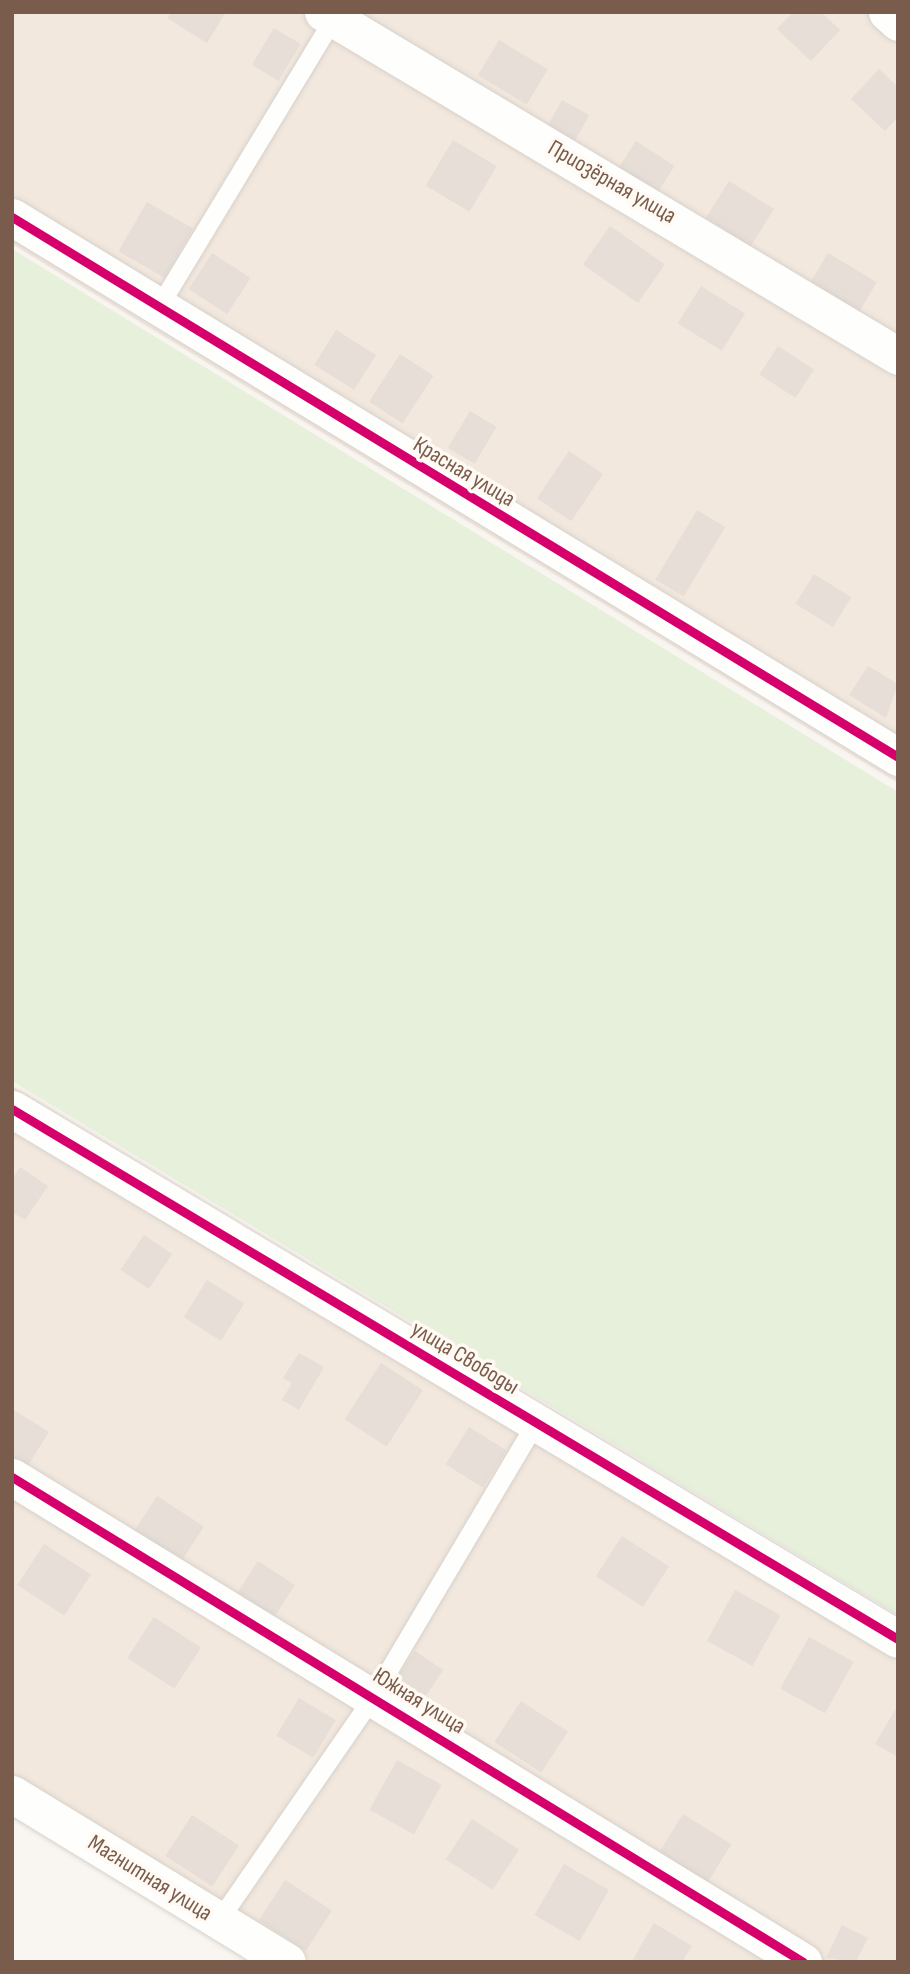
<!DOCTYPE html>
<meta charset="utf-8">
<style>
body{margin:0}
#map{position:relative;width:910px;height:1974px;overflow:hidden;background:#f9f5f0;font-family:"Sofia Sans Condensed",sans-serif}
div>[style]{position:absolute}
.residential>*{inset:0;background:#f2e8de}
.green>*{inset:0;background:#e7f0db}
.building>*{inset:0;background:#e6ded7;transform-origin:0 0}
.roads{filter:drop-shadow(0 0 2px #d7d1cb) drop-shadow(0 0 2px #d7d1cb)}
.lane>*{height:18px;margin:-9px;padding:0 9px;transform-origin:9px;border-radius:9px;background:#fefefd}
.street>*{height:37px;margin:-18.5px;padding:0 18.5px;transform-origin:18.5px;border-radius:18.5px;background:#fefefd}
.cycleway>*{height:9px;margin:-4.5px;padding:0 4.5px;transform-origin:4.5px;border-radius:4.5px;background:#d6006c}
span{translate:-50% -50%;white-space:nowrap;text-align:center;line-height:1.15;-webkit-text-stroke:7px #fffaf3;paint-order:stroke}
.street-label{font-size:23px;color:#7a5c4d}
.frame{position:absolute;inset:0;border:14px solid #7a5c4d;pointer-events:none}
</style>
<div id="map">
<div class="residential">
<div style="clip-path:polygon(12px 12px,898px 12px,898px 783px,12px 244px)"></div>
<div style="clip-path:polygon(12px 1086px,898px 1623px,898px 1962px,293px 1962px,12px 1798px)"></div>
</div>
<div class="green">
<div style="clip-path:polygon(12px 249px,898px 792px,898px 1615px,12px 1081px)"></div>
</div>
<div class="building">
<div style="clip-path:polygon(171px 12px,226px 12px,207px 43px,167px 18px)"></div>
<div style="clip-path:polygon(793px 12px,821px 12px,840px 30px,811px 61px,777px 29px)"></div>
<div style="left:274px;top:28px;width:31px;height:43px;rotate:31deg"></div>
<div style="left:499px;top:40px;width:57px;height:41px;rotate:31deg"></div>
<div style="clip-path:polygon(879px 69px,898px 87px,898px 117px,885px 131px,851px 99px)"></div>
<div style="left:562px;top:100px;width:31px;height:42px;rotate:29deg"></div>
<div style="left:453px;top:140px;width:51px;height:53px;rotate:31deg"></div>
<div style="left:636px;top:141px;width:46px;height:43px;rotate:33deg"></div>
<div style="left:729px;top:181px;width:53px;height:44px;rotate:32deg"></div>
<div style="left:147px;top:202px;width:53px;height:57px;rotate:30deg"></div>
<div style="left:610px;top:226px;width:67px;height:47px;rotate:35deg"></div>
<div style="left:212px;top:253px;width:46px;height:43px;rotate:33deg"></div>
<div style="left:828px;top:253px;width:57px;height:41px;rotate:31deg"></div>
<div style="left:701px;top:286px;width:52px;height:44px;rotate:32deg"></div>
<div style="left:336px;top:330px;width:47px;height:41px;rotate:32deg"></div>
<div style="left:778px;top:346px;width:43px;height:34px;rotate:33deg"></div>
<div style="left:400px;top:354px;width:40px;height:57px;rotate:33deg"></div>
<div style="left:470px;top:411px;width:31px;height:43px;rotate:31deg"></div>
<div style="left:569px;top:451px;width:41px;height:57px;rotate:34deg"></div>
<div style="left:697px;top:510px;width:33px;height:81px;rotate:31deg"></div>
<div style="left:814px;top:574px;width:44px;height:35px;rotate:32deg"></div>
<div style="clip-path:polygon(868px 666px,898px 684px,886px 718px,849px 695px)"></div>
<div style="clip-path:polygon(20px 1167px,48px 1186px,25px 1220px,12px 1212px,12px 1180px)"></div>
<div style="left:144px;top:1235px;width:34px;height:42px;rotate:34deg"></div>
<div style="left:207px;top:1280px;width:44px;height:44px;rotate:32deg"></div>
<div style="clip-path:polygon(299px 1353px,324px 1367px,299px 1410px,282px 1400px,292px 1383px,283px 1378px)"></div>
<div style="left:381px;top:1363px;width:50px;height:67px;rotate:33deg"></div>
<div style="clip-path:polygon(12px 1409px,49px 1432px,25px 1470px,12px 1462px)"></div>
<div style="left:469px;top:1427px;width:44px;height:44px;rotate:32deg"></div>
<div style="left:157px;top:1496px;width:56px;height:48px;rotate:33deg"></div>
<div style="left:622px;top:1536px;width:56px;height:48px;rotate:33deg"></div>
<div style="left:44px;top:1544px;width:56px;height:49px;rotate:33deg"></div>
<div style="left:258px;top:1561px;width:44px;height:44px;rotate:33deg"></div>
<div style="left:735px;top:1590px;width:52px;height:58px;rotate:29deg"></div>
<div style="left:154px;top:1617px;width:56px;height:49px;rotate:33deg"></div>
<div style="left:809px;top:1637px;width:51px;height:59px;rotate:29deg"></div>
<div style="left:415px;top:1651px;width:34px;height:42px;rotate:34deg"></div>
<div style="left:299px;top:1698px;width:43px;height:44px;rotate:31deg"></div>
<div style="left:521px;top:1701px;width:56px;height:49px;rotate:33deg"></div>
<div style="clip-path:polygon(898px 1705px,898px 1757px,875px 1744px)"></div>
<div style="left:397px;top:1760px;width:51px;height:57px;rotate:29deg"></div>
<div style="left:683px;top:1814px;width:57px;height:48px;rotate:32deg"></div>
<div style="left:192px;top:1815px;width:56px;height:49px;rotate:33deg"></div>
<div style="left:472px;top:1819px;width:56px;height:48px;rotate:33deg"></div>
<div style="left:564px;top:1864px;width:52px;height:59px;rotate:30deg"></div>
<div style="left:285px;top:1880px;width:56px;height:48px;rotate:33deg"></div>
<div style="clip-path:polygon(654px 1923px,692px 1946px,682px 1962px,632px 1961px)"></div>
<div style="clip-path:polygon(842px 1925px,868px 1938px,856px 1962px,826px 1958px)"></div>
</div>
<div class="roads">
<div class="lane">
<div style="left:158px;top:309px;width:344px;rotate:-58.8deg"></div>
<div style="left:219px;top:1921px;width:273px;rotate:-55.4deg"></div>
<div style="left:374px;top:1696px;width:317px;rotate:-59.3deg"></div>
</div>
<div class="street">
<div style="left:323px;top:12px;width:670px;rotate:30.89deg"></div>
<div style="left:887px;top:12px;width:15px;rotate:42deg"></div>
<div style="left:12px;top:217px;width:1038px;rotate:31.36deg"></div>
<div style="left:12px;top:1109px;width:1032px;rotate:30.89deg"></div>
<div style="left:12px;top:1477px;width:928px;rotate:31.51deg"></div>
<div style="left:12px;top:1794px;width:322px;rotate:31.4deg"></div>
</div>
</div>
<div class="cycleway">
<div style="left:12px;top:217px;width:1038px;rotate:31.36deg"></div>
<div style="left:12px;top:1109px;width:1032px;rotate:30.89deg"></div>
<div style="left:12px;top:1477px;width:928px;rotate:31.51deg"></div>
</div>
<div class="street-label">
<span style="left:612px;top:182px;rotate:30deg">Приозёрная улица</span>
<span style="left:464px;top:472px;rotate:31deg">Красная улица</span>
<span style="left:465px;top:1358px;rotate:31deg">улица Свободы</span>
<span style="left:419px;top:1701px;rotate:32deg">Южная улица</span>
<span style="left:150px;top:1878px;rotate:32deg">Магнитная улица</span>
</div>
<div class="frame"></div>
</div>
